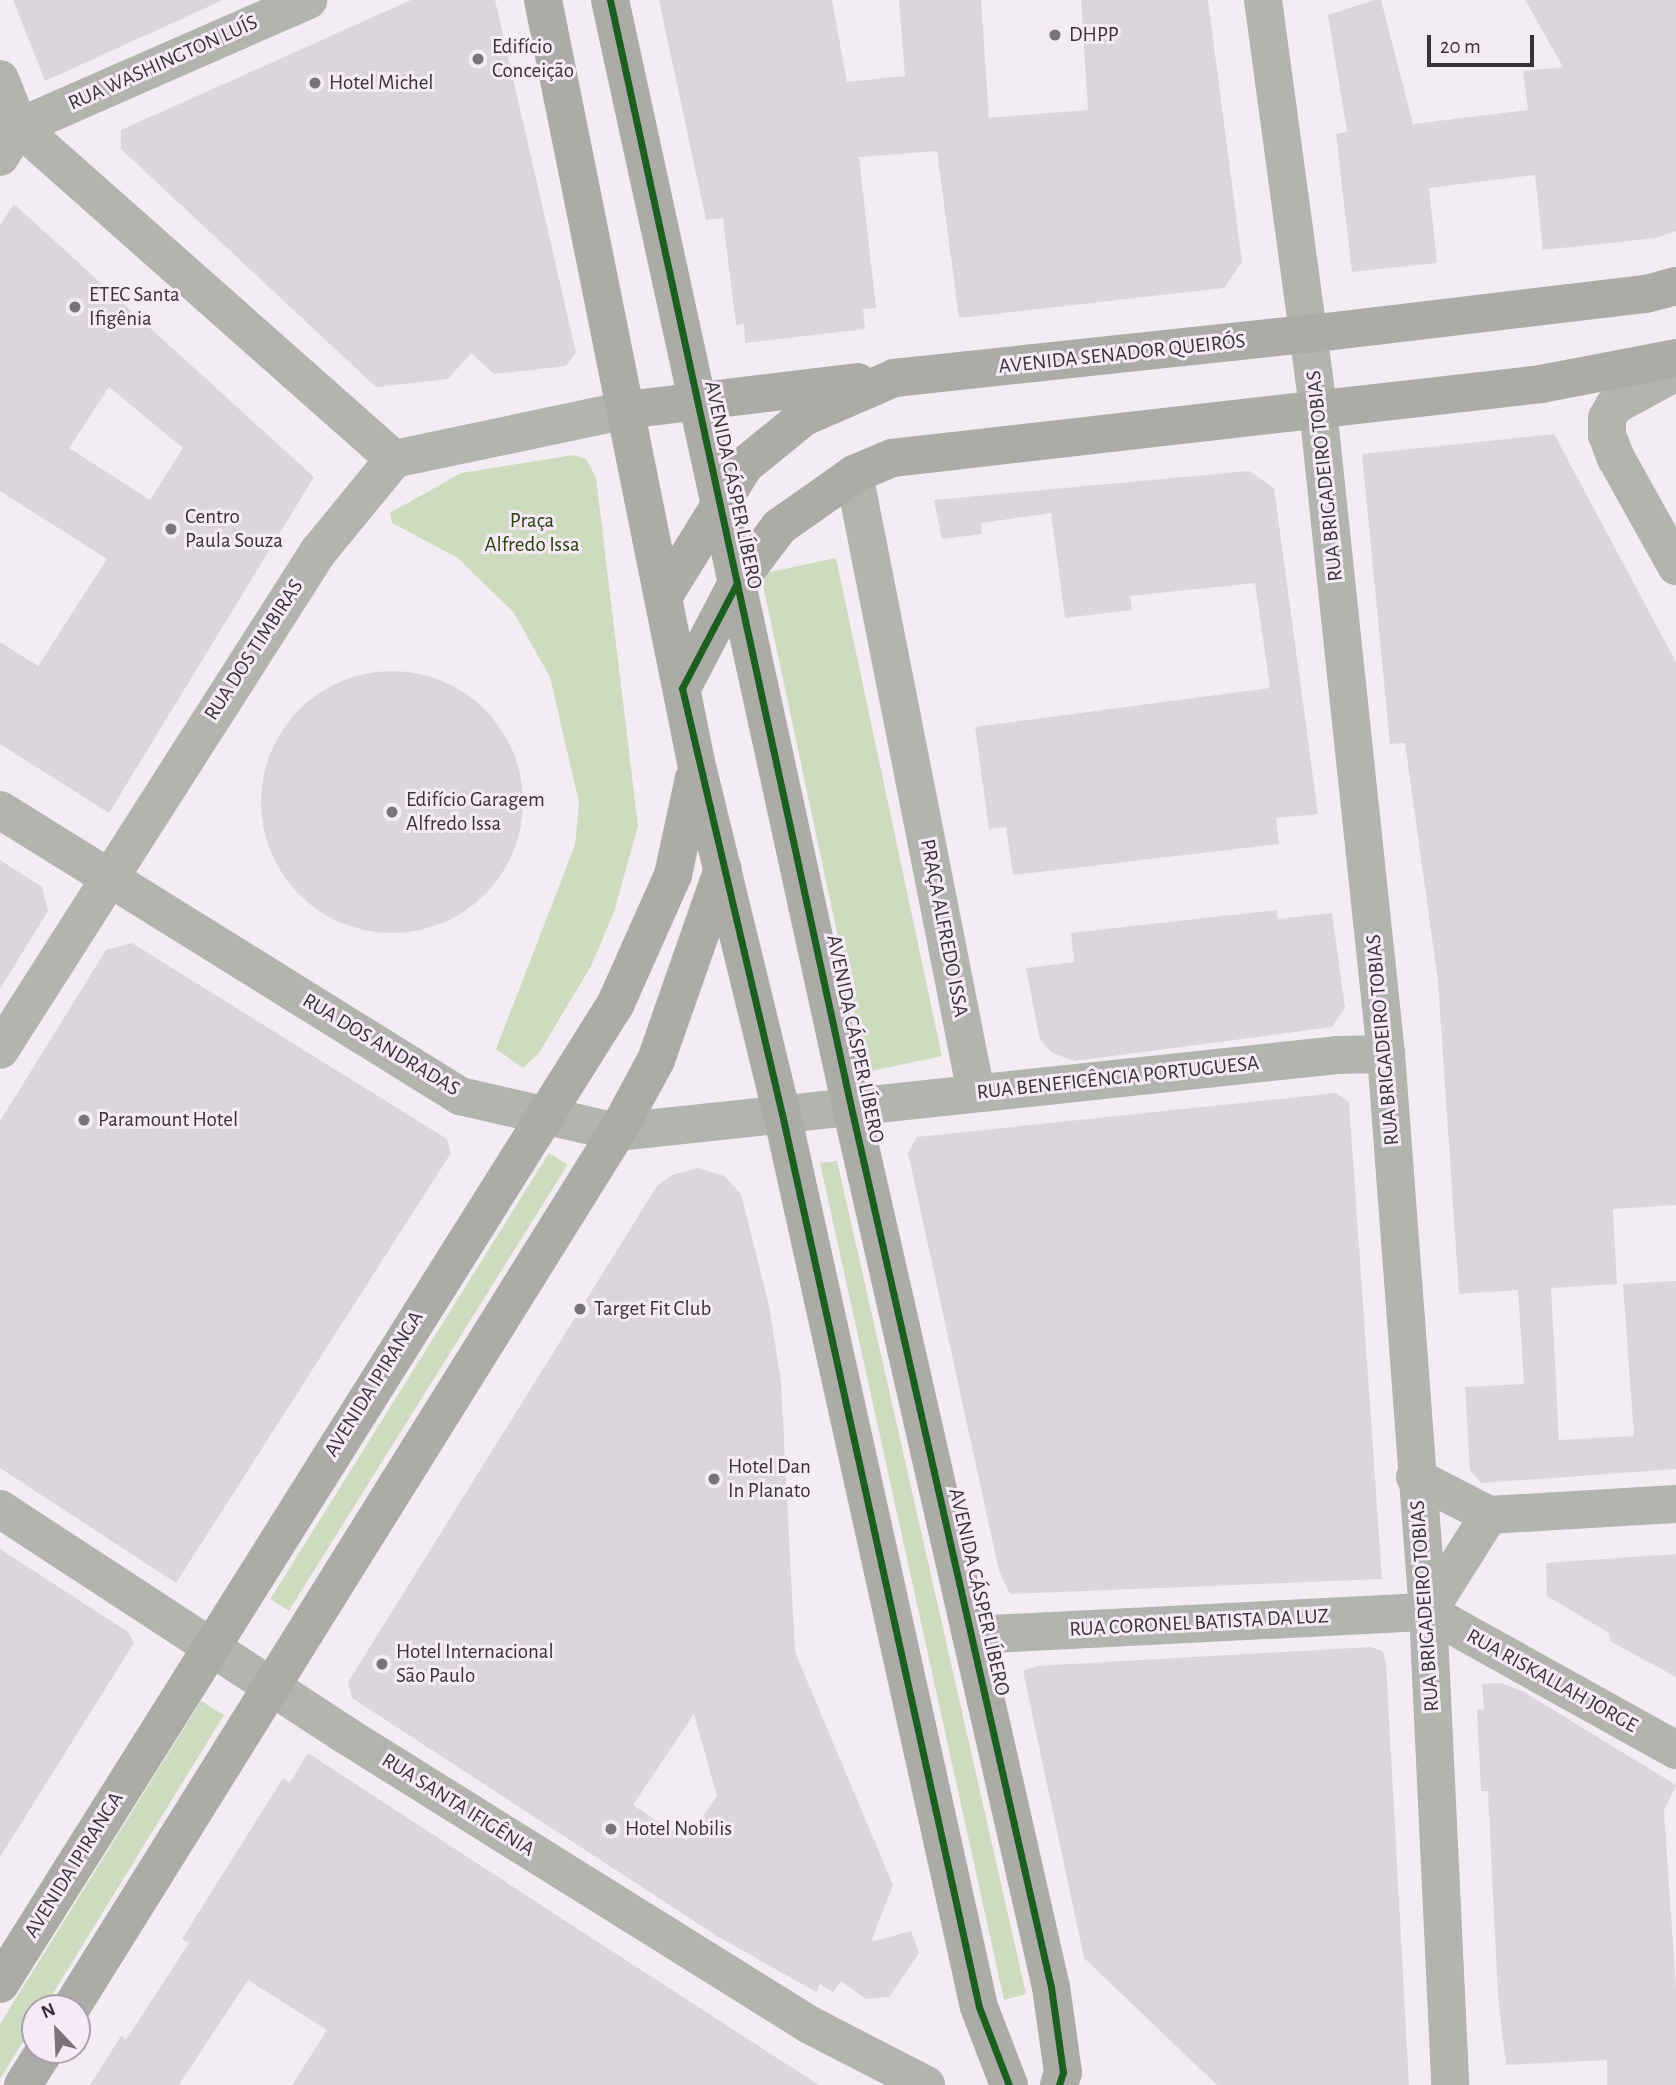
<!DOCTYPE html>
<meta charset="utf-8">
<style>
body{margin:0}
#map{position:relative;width:1676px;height:2085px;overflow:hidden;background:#f3edf3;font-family:"Alegreya Sans",sans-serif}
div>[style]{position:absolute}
.green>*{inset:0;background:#cddcbf;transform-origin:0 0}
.building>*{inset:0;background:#dbd6db}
.round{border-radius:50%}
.minor>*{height:38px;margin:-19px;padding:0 19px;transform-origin:19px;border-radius:19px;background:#b2b4b0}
.major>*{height:38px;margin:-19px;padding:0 19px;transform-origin:19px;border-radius:19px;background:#abaca7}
.cycleway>*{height:7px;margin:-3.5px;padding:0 3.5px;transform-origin:3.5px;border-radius:3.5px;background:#1b5e20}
.dots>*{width:19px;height:19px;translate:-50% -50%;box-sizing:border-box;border:4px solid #f6eaf6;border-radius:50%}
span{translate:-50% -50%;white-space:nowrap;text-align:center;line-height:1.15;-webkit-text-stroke:6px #f6eaf6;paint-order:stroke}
.poi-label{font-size:21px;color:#373337}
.left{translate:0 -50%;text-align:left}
.street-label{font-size:21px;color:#373337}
.park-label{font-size:21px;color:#27420b}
.north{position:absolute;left:21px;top:1994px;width:70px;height:70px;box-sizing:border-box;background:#f6eaf6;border:2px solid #aaa1aa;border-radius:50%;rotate:337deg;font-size:19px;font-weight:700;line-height:28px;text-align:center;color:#373337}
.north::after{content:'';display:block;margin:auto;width:24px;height:32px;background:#797479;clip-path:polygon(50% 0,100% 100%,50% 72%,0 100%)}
.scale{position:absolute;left:1427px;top:35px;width:107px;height:32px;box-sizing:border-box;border:4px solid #373337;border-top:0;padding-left:9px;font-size:21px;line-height:24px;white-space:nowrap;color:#373337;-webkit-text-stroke:5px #f6eaf6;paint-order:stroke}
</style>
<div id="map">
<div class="green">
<div style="clip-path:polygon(573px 455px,586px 459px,596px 478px,638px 826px,614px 912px,591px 966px,539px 1053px,523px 1068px,496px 1049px,575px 845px,579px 803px,550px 677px,514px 613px,458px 558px,392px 523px,390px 513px,461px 473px)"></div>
<div style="left:836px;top:558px;width:509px;height:77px;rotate:78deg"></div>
<div style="left:549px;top:1153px;width:22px;height:526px;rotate:32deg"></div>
<div style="clip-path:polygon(837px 1161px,1026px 1994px,1004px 2000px,820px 1163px)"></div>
<div style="clip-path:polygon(201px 1701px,224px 1715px,44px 2008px,35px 2008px,35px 2022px,0 2079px,0 2024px)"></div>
</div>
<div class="building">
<div style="clip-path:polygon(13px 0,223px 0,45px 81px)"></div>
<div style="clip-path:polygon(411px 0,495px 0,576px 353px,566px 366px,494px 374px,471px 353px,448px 379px,376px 387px,121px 149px,121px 130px)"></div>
<div style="clip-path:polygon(659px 0,832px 0,847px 82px,905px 76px,899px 0,981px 0,989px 118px,1088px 110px,1081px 0,1208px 0,1242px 262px,1224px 288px,959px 318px,937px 151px,859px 157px,876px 308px,863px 309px,865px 329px,745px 343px,744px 324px,736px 325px,723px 218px,706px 220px)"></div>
<div style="clip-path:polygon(1375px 0,1381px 0,1413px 124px,1528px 110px,1523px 71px,1563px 67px,1525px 0,1676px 0,1676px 231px,1656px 238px,1543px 250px,1535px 175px,1429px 188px,1437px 263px,1352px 272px,1336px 134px,1347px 132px,1328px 15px)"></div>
<div style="clip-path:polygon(evenodd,14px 204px,314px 477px,109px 813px,0 744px,0 642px,38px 666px,107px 559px,0 491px,0 225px,14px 204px,109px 387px,183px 448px,150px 500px,69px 448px,109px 387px)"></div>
<div style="clip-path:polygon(1554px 434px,1676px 662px,1676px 1205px,1613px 1209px,1617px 1284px,1551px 1288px,1559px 1440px,1634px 1436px,1623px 1284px,1676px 1281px,1676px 1469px,1481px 1483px,1470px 1470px,1465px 1387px,1524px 1384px,1518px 1290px,1459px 1294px,1438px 981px,1405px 743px,1390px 744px,1362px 454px)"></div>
<div style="clip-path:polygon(1249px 471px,1274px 488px,1318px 814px,1276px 818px,1279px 844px,1013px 875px,1006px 827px,989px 829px,975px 727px,1270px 688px,1255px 583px,1130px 596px,1132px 610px,1065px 618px,1051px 513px,981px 523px,982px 534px,942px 539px,934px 500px)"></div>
<div class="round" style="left:261px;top:671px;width:262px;height:262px"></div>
<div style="clip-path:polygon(0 860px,42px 887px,48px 911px,0 989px)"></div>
<div style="clip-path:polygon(1277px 910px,1278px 919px,1332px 913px,1345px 1008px,1332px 1027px,1075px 1061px,1052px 1053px,1040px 1040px,1026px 968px,1074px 962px,1071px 933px)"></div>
<div style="clip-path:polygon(132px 943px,447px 1139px,451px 1153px,176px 1583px,0 1468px,0 1121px,106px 950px)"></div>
<div style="clip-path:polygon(1336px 1093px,1349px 1102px,1382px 1579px,1010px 1594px,999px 1571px,908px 1153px,917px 1137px)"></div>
<div style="clip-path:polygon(evenodd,698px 1168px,724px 1176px,741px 1194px,769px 1305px,781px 1382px,795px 1652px,893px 1885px,871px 1942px,911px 1931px,919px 1953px,889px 1997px,866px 1999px,841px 1981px,833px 1992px,820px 1984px,816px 1992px,717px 1936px,352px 1698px,348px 1682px,657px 1186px,672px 1175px,698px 1168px,694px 1714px,717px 1796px,686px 1840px,633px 1805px,694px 1714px)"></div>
<div style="clip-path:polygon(0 1549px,128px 1632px,134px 1643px,0 1857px)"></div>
<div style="clip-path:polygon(1676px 1554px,1676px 1677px,1610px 1641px,1609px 1633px,1547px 1596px,1546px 1563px)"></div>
<div style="clip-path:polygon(1370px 1647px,1383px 1651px,1386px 1663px,1409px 2085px,1217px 2085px,1084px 1958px,1023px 1671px,1037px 1666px)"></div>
<div style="clip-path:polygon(1501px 1683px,1524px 1692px,1676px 1785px,1664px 1811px,1676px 1988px,1676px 2085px,1607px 2085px,1607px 2060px,1506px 2065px,1498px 1997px,1488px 1791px,1481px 1791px,1477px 1710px,1484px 1709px,1482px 1684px)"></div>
<div style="clip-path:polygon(308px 1753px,570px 1924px,819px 2085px,292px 2085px,327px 2030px,248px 1980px,179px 2085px,90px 2085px,121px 2036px,126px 2040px,189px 1943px,182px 1939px,283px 1778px,290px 1783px)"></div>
</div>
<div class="minor">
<div style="left:1263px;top:0;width:413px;rotate:82.3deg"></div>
<div style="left:1318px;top:409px;width:649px;rotate:83.98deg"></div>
<div style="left:1386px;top:1054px;width:560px;rotate:85.7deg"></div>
<div style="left:1428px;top:1612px;width:474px;rotate:87.3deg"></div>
<div style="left:0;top:79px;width:52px;rotate:68.4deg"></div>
<div style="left:19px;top:127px;width:501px;rotate:41.52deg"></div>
<div style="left:19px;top:127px;width:316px;rotate:-23.7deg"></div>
<div style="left:0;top:157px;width:36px;rotate:-58deg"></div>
<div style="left:1676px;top:372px;width:71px;rotate:151.3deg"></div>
<div style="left:1614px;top:406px;width:14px;rotate:120deg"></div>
<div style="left:1607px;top:418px;width:17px;rotate:90deg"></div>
<div style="left:1607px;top:435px;width:25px;rotate:69deg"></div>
<div style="left:1616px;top:458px;width:124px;rotate:60.9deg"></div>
<div style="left:854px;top:474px;width:631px;rotate:78.85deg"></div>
<div style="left:0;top:810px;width:542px;rotate:31.87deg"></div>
<div style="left:460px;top:1096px;width:161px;rotate:12.9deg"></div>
<div style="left:617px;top:1132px;width:724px;rotate:-6.1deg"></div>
<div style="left:1337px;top:1055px;width:49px;rotate:-1.2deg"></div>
<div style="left:0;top:1050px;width:591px;rotate:-57.44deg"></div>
<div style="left:318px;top:552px;width:120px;rotate:-50.7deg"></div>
<div style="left:394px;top:459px;width:237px;rotate:-11.9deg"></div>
<div style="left:1415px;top:1477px;width:83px;rotate:27.2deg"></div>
<div style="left:1489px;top:1515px;width:187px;rotate:-3.4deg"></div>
<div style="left:0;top:1509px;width:415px;rotate:33.2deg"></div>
<div style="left:347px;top:1736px;width:544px;rotate:31.99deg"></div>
<div style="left:808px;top:2024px;width:133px;rotate:27.3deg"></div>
<div style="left:1428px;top:1612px;width:284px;rotate:29.1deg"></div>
<div style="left:1428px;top:1612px;width:115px;rotate:-57.8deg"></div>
<div style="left:971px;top:1635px;width:458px;rotate:-2.9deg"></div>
</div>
<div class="major">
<div style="left:543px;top:0;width:777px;rotate:78.65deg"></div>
<div style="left:696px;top:762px;width:362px;rotate:76.3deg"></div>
<div style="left:782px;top:1114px;width:914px;rotate:77.56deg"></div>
<div style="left:979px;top:2007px;width:84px;rotate:69deg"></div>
<div style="left:610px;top:0;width:1133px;rotate:77.72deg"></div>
<div style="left:851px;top:1107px;width:902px;rotate:77.2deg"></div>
<div style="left:1051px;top:1987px;width:86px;rotate:82deg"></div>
<div style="left:1063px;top:2072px;width:14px;rotate:107deg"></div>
<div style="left:626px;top:410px;width:233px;rotate:-6.9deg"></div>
<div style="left:663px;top:597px;width:155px;rotate:-58.2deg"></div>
<div style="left:745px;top:465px;width:76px;rotate:-39.1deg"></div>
<div style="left:804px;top:417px;width:98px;rotate:-23.4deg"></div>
<div style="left:894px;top:378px;width:417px;rotate:-6.1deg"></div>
<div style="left:1309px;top:334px;width:339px;rotate:-6.8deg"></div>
<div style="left:1646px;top:294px;width:31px;rotate:-15deg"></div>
<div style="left:682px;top:688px;width:119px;rotate:-62.4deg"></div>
<div style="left:737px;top:583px;width:70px;rotate:-53.1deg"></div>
<div style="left:779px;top:527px;width:92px;rotate:-35.2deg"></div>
<div style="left:854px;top:474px;width:41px;rotate:-22.8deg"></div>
<div style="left:892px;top:458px;width:653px;rotate:-6.5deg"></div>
<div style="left:1541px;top:384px;width:137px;rotate:-10.9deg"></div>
<div style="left:0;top:1984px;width:1158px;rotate:-57.87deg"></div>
<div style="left:616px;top:1003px;width:140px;rotate:-66deg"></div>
<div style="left:673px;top:875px;width:99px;rotate:-77.8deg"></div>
<div style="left:71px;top:2008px;width:1032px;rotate:-58.07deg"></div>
<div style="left:617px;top:1132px;width:82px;rotate:-61.6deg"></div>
<div style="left:656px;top:1060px;width:202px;rotate:-70.7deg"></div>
<div style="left:23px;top:2085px;width:41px;rotate:-57.8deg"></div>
</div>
<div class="cycleway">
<div style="left:610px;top:0;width:1133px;rotate:77.72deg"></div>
<div style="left:851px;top:1107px;width:902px;rotate:77.2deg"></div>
<div style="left:1051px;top:1987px;width:86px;rotate:82deg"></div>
<div style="left:1063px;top:2072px;width:14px;rotate:107deg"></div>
<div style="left:737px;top:583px;width:119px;rotate:117.6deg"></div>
<div style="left:682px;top:688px;width:438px;rotate:76.8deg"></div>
<div style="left:782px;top:1114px;width:914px;rotate:77.56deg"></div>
<div style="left:979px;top:2007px;width:84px;rotate:69deg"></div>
</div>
<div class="dots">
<div style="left:1055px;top:35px;background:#797479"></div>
<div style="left:478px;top:59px;background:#797479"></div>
<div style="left:315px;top:83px;background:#797479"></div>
<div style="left:75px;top:307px;background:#797479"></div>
<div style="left:171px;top:529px;background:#797479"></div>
<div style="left:392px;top:812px;background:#797479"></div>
<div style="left:84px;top:1120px;background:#797479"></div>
<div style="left:580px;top:1309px;background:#797479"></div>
<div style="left:714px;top:1479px;background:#797479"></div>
<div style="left:382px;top:1664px;background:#797479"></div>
<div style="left:611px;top:1829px;background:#797479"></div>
</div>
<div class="poi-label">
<span class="left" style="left:1069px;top:35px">DHPP</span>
<span class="left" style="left:492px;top:59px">Edifício<br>Conceição</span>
<span class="left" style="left:329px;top:83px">Hotel Michel</span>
<span class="left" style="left:89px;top:307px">ETEC Santa<br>Ifigênia</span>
<span class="left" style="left:185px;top:529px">Centro<br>Paula Souza</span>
<span class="left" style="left:406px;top:812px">Edifício Garagem<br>Alfredo Issa</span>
<span class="left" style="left:98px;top:1120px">Paramount Hotel</span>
<span class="left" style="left:594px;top:1309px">Target Fit Club</span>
<span class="left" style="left:728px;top:1479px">Hotel Dan<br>In Planato</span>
<span class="left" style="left:396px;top:1664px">Hotel Internacional<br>São Paulo</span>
<span class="left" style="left:625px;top:1829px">Hotel Nobilis</span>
</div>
<div class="street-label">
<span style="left:163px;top:63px;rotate:-24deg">RUA WASHINGTON LUÍS</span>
<span style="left:1122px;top:354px;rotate:-6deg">AVENIDA SENADOR QUEIRÓS</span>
<span style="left:1325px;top:476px;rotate:-96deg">RUA BRIGADEIRO TOBIAS</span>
<span style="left:733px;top:485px;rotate:78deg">AVENIDA CÁSPER LÍBERO</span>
<span style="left:254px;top:650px;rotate:-57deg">RUA DOS TIMBIRAS</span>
<span style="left:944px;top:928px;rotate:79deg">PRAÇA ALFREDO ISSA</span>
<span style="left:855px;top:1039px;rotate:78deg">AVENIDA CÁSPER LÍBERO</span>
<span style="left:1383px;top:1040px;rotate:-95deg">RUA BRIGADEIRO TOBIAS</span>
<span style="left:381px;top:1045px;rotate:31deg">RUA DOS ANDRADAS</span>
<span style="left:1118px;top:1078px;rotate:-6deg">RUA BENEFICÊNCIA PORTUGUESA</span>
<span style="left:374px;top:1384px;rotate:-58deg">AVENIDA IPIRANGA</span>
<span style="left:979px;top:1592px;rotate:77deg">AVENIDA CÁSPER LÍBERO</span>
<span style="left:1425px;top:1606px;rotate:-94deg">RUA BRIGADEIRO TOBIAS</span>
<span style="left:1199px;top:1623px;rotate:-3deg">RUA CORONEL BATISTA DA LUZ</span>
<span style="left:1552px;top:1681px;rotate:29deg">RUA RISKALLAH JORGE</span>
<span style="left:458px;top:1805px;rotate:32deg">RUA SANTA IFIGÊNIA</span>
<span style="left:74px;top:1865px;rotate:-58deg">AVENIDA IPIRANGA</span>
</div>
<div class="park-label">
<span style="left:532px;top:533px">Praça<br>Alfredo Issa</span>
</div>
<div class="north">N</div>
<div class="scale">20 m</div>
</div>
